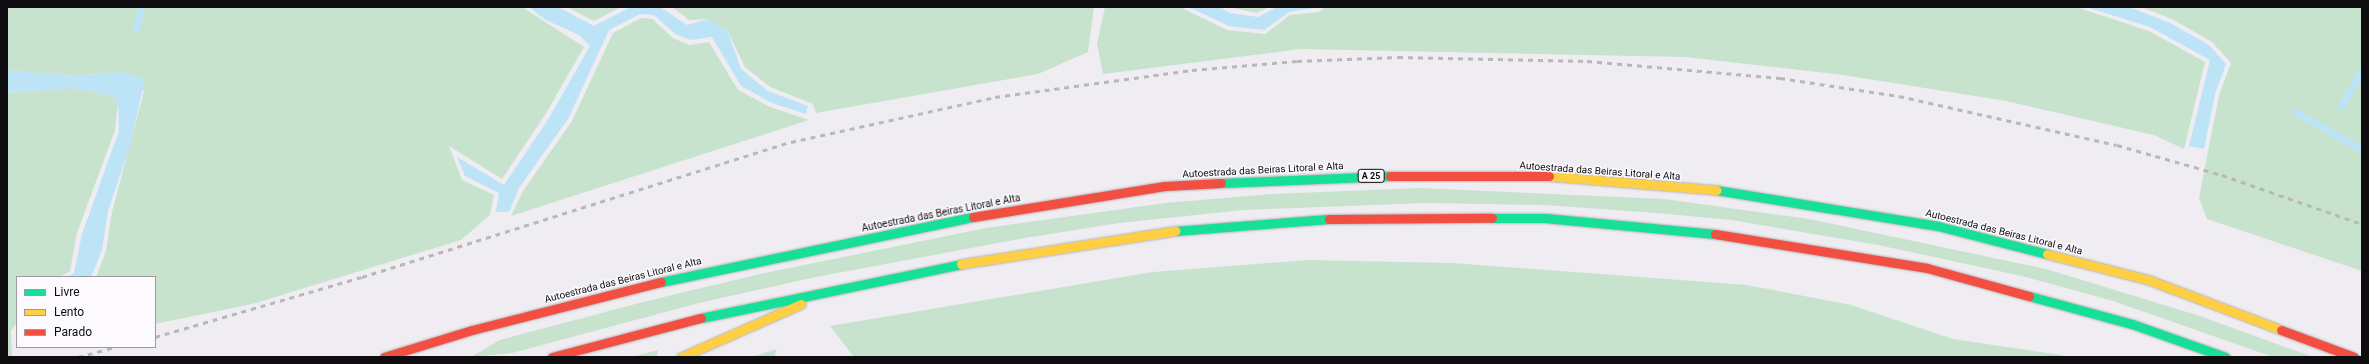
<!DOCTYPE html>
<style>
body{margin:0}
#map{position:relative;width:2369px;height:364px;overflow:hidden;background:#efedf1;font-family:Roboto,sans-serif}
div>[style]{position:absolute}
.green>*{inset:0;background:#c7e3ce}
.water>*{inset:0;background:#bde3f7}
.stream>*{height:7px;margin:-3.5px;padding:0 3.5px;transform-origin:3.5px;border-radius:3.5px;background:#bde3f7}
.roads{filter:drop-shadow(0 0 1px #b6b4b7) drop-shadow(0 0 1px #b6b4b7)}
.fast>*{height:9px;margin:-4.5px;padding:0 4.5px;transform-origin:4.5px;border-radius:4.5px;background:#16e098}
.slow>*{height:9px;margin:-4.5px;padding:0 4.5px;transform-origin:4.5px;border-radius:4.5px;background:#ffcf43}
.jam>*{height:9px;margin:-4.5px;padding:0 4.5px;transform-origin:4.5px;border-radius:4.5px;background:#f24e42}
.rail>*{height:3px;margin-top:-1.5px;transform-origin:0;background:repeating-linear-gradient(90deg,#b9b8b9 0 5px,transparent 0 10px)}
span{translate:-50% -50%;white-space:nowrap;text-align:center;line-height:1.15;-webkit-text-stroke:3px #fcfafe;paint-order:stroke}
.shield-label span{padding:1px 3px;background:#fcfafe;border:1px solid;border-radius:3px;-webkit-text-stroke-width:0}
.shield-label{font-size:9px;color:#0e0c0f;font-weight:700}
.street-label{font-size:10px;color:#0e0c0f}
.frame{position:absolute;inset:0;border:8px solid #0e0c0f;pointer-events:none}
.legend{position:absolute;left:16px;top:276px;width:140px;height:72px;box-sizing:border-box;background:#fcfafe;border:1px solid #9d9b9e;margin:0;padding:5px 7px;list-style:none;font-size:12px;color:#0e0c0f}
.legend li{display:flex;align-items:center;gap:8px;height:20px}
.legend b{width:20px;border:1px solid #9d9b9e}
</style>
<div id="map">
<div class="green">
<div style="clip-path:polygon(7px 7px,522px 7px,584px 47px,545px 115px,502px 179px,449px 146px,462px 180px,494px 195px,490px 215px,461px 240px,252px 304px,155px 324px,155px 277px,96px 277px,106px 251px,112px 212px,144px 91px,122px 72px,74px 76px,7px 70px)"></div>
<div style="clip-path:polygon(567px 7px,621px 7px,594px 21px)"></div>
<div style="clip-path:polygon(672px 7px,1094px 7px,1088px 52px,1038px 74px,816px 113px,813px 104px,770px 87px,745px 67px,727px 30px,708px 19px,689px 20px)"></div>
<div style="clip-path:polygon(1105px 7px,1180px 7px,1227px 30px,1265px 34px,1290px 15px,1319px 12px,1326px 7px,2076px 7px,2149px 31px,2205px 62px,2184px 149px,2154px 135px,2006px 101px,1843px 75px,1685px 57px,1301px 49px,1103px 74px,1097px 44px)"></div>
<div style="clip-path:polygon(1228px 7px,1269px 7px,1257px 13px)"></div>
<div style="clip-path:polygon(2141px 7px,2362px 7px,2362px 271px,2207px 219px,2199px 198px,2219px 95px,2231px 63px,2212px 42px,2172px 19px)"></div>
<div style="clip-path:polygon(641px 18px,652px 19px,673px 38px,689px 45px,709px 42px,738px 90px,770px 107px,809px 120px,511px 216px,523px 191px,572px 121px,613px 33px)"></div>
<div style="clip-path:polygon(69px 88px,111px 95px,118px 102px,115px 130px,77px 233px,70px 271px,60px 277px,17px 277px,17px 322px,11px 331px,12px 357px,7px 357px,7px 93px)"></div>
<div style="clip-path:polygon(1419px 188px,1664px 199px,1809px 219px,2046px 269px,2200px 316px,2313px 357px,2273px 357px,2113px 301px,2022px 276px,1878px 245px,1731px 220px,1656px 213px,1546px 205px,1425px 203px,1244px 210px,1119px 223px,1025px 238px,816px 277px,699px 303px,512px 353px,471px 357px,500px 340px,643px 302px,760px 274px,986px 228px,1165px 203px,1273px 194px)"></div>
<div style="clip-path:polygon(1307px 260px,1452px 263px,1747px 285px,1851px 305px,1953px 339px,2074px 357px,854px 357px,830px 326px,1153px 272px)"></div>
<div style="clip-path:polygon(777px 349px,774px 357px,751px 357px)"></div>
<div style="clip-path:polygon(658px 350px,657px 357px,632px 357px)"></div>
</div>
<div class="water">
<div style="clip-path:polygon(529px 7px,558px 7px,594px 26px,631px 7px,660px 7px,687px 25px,708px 19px,727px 30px,741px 69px,768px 91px,808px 106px,806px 114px,772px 103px,741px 86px,712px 37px,690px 40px,675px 34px,654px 15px,640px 14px,609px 30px,568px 119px,519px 188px,509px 212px,496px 212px,499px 193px,465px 176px,457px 157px,504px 185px,549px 118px,590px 46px,579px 35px,546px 20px)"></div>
<div style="clip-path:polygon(1189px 7px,1220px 7px,1230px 13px,1258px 17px,1277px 7px,1319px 7px,1289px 12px,1264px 30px,1229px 26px)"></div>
<div style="clip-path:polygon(2086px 7px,2129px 7px,2170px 23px,2209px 45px,2226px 64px,2215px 94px,2204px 149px,2189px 146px,2210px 60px,2150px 27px)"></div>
<div style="clip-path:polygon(7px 70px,74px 76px,122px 72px,145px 79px,129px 149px,108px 211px,102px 250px,91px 277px,68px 277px,74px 273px,82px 234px,119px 131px,118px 102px,111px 95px,69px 88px,7px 93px)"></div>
</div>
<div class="stream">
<div style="left:136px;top:29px;width:23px;rotate:-77deg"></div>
<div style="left:2341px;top:106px;width:42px;rotate:-59.7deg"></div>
<div style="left:2296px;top:112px;width:76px;rotate:29.9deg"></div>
</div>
<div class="roads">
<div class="fast">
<div style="left:1221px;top:183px;width:169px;rotate:-2.4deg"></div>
<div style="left:1716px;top:190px;width:225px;rotate:9.2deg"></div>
<div style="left:1938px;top:226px;width:113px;rotate:14.4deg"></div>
<div style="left:1492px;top:218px;width:53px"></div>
<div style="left:1545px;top:218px;width:171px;rotate:5.4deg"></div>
<div style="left:1175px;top:231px;width:154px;rotate:-4.5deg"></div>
<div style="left:661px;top:282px;width:319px;rotate:-11.8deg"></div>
<div style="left:2029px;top:296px;width:107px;rotate:15.2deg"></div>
<div style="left:2132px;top:324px;width:99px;rotate:19.5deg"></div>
<div style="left:701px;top:318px;width:266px;rotate:-11.7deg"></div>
</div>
<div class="slow">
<div style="left:1549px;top:176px;width:168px;rotate:4.8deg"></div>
<div style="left:2047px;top:254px;width:105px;rotate:14.3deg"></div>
<div style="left:2149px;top:280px;width:141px;rotate:20.7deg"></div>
<div style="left:961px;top:264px;width:217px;rotate:-8.8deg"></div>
<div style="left:681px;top:357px;width:131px;rotate:-23.8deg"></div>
</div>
<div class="jam">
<div style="left:1390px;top:176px;width:159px"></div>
<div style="left:973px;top:217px;width:194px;rotate:-9.2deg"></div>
<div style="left:1165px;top:186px;width:56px;rotate:-3.1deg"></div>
<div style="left:1329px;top:219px;width:163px;rotate:-0.4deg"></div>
<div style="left:1715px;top:234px;width:215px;rotate:9.1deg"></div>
<div style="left:1927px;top:268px;width:106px;rotate:15.4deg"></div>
<div style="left:2281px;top:330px;width:78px;rotate:20.3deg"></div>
<div style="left:384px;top:357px;width:92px;rotate:-17.1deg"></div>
<div style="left:472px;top:330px;width:195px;rotate:-14.3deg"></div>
<div style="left:552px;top:357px;width:154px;rotate:-14.7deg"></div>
</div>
</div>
<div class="rail">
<div style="left:155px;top:337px;width:216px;rotate:-16.2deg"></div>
<div style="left:362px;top:277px;width:450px;rotate:-17.5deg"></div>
<div style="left:791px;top:142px;width:209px;rotate:-12.4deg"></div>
<div style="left:995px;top:97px;width:199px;rotate:-7.8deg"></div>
<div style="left:1192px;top:70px;width:105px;rotate:-4.9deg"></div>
<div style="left:1297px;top:61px;width:101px;rotate:-2.3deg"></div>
<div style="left:1398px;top:57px;width:189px;rotate:1.2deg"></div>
<div style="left:1587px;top:61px;width:194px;rotate:5deg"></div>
<div style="left:1780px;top:78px;width:120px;rotate:8.6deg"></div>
<div style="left:1899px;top:96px;width:223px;rotate:12.7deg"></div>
<div style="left:2117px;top:145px;width:109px;rotate:15.9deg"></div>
<div style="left:2222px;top:175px;width:148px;rotate:19.3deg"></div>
<div style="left:78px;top:357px;width:39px;rotate:-15deg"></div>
</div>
<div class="shield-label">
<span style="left:1371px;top:176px">A 25</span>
</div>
<div class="street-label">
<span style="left:1263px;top:170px;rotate:-3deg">Autoestrada das Beiras Litoral e Alta</span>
<span style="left:1600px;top:171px;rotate:4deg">Autoestrada das Beiras Litoral e Alta</span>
<span style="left:941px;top:213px;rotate:-11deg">Autoestrada das Beiras Litoral e Alta</span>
<span style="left:2004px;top:232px;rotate:14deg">Autoestrada das Beiras Litoral e Alta</span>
<span style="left:623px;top:280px;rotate:-14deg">Autoestrada das Beiras Litoral e Alta</span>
</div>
<div class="frame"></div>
<ul class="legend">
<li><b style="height:5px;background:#16e098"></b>Livre</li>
<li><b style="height:5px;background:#ffcf43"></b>Lento</li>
<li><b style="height:5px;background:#f24e42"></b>Parado</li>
</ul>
</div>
